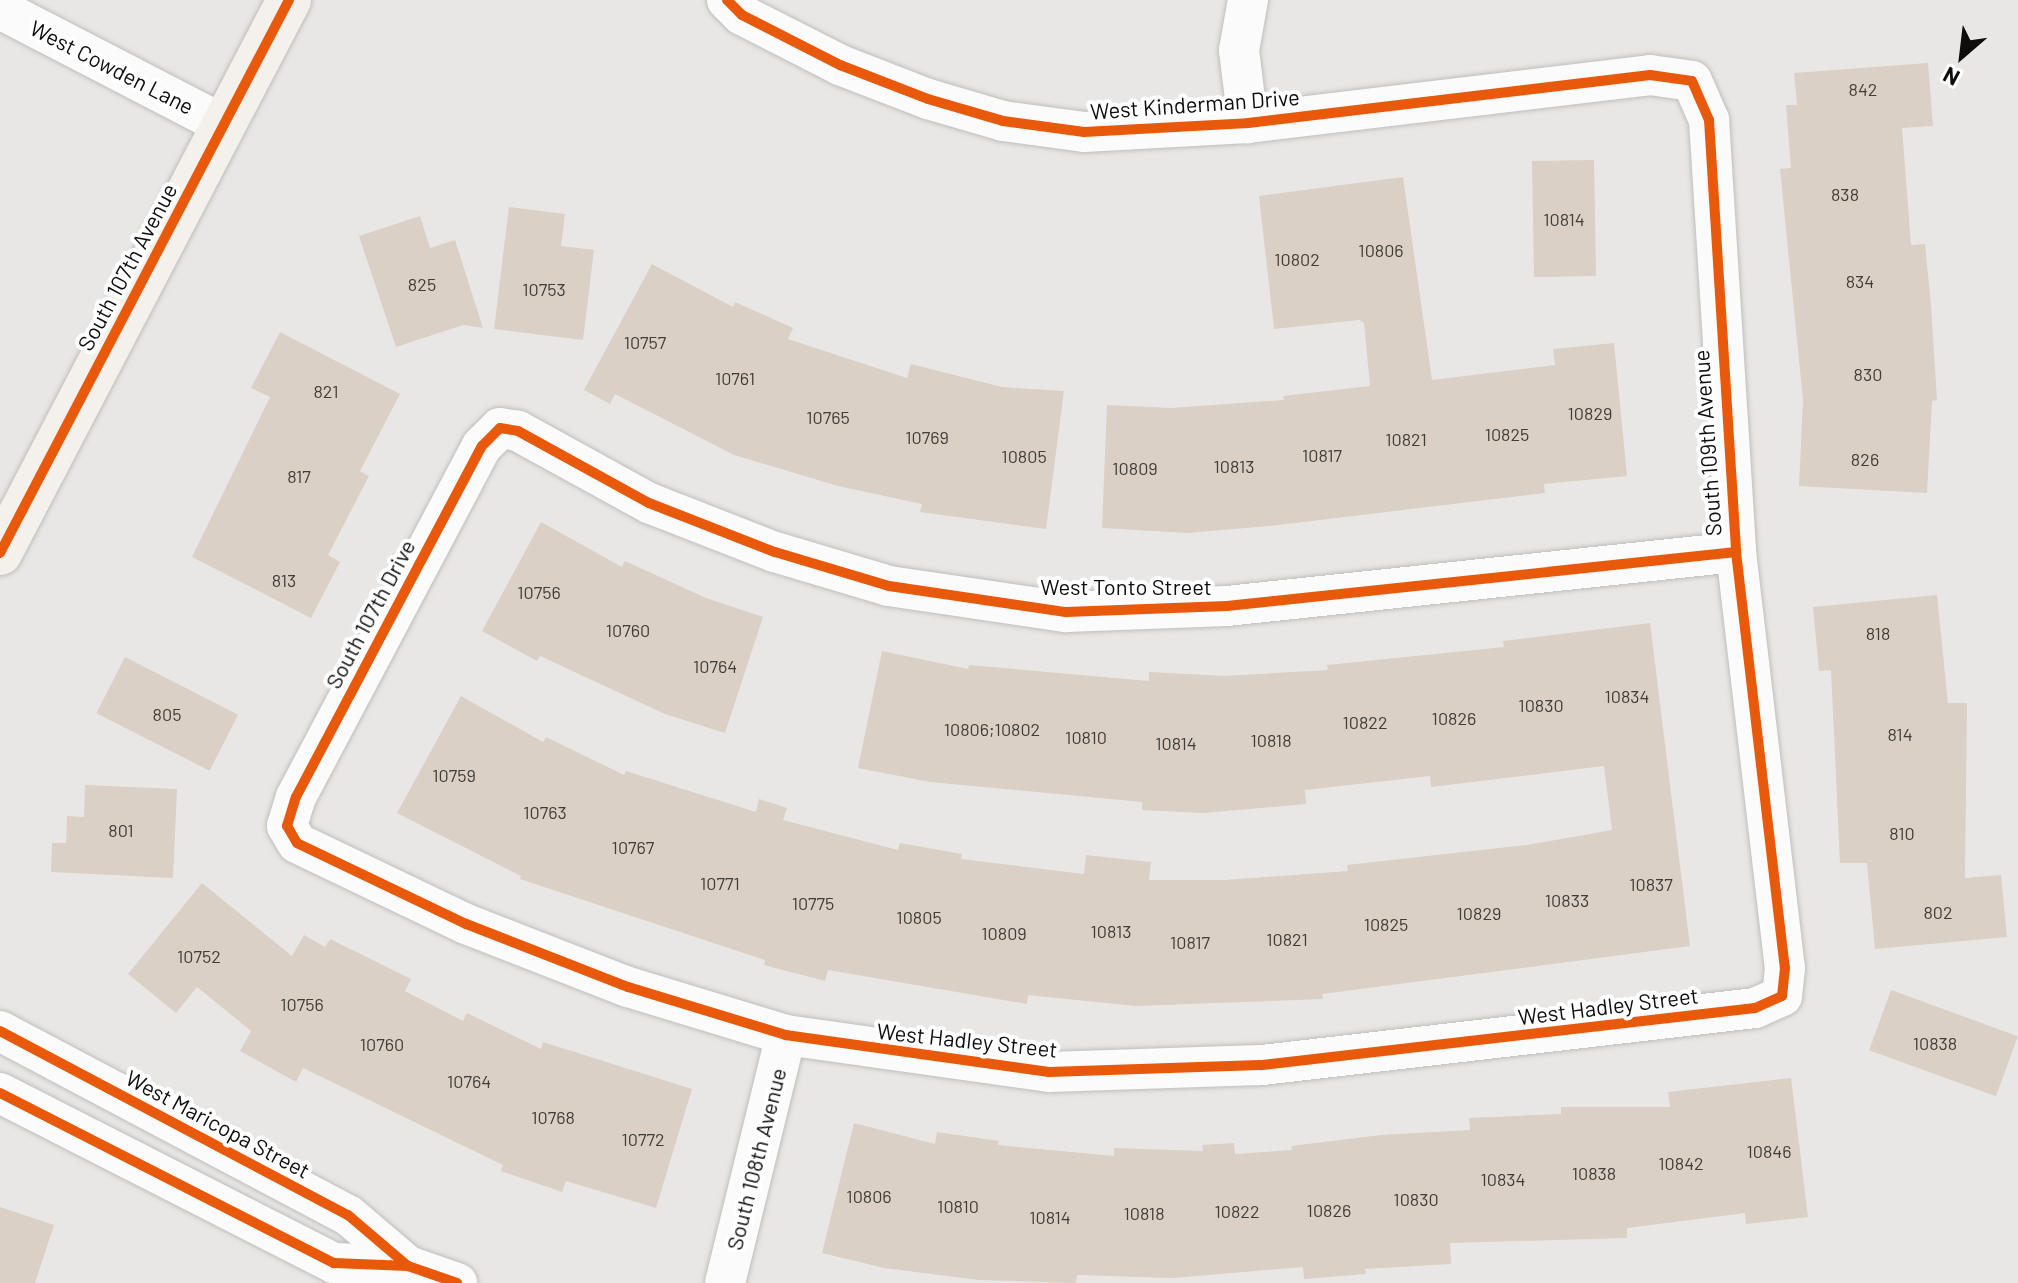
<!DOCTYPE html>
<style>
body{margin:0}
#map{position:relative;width:2018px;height:1283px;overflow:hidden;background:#e9e7e5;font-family:Barlow,sans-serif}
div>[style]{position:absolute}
.building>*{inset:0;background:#dad0c5;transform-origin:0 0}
.roads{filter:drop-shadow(0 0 2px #bfbebc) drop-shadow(0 0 2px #bfbebc)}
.minor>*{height:40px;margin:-20px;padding:0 20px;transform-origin:20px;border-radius:20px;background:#fcfbfb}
.major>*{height:44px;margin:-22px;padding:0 22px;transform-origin:22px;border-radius:22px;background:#f4f0ec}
.cycleway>*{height:10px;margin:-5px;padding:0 5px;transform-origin:5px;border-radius:5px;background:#e8590c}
span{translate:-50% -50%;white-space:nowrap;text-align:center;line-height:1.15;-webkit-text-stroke:8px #fff;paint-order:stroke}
.number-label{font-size:18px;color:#413e3a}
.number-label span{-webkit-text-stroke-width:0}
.street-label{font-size:22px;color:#0e0d0c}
.north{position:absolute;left:1922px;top:16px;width:80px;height:80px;-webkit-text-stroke:6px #fff;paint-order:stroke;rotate:208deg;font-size:22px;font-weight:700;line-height:32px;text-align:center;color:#0e0d0c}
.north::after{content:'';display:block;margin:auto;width:28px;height:36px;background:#0e0d0c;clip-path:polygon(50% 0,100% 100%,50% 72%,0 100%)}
</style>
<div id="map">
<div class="building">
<div style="clip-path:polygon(1928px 63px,1933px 126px,1902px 128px,1911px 245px,1925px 244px,1931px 305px,1937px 400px,1932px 401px,1927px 493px,1799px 486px,1803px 400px,1780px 169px,1791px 168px,1786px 105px,1797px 105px,1794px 73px)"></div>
<div style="left:1594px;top:160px;width:116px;height:62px;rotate:89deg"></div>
<div style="clip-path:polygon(1403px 177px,1432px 380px,1555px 365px,1553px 349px,1614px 343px,1627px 476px,1544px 484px,1545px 493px,1269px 526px,1187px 533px,1102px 528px,1107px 405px,1171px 408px,1284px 400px,1283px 396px,1370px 386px,1364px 323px,1359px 320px,1274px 329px,1259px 196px)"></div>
<div style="clip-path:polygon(509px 207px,565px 214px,561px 246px,594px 250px,583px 340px,494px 329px)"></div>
<div style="clip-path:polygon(420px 216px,430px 248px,455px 240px,483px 328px,463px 325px,396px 347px,359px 236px)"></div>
<div style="clip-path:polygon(652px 264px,733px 307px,735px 302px,793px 328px,788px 339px,907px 378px,911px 364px,1002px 387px,1064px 391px,1046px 529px,920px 512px,922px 504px,838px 486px,734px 455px,615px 394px,610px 404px,584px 390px)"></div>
<div style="clip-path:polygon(280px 332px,400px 394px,360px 471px,369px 476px,328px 555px,340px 562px,311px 618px,192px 557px,270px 397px,251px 388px)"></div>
<div style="clip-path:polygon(541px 522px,622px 567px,625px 561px,706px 598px,763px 617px,725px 733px,665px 714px,540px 656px,537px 661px,482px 631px)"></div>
<div style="clip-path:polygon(1937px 595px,1948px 703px,1967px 703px,1965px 878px,2001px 875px,2007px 937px,1875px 949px,1867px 863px,1840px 863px,1831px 670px,1819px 671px,1813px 607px)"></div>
<div style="clip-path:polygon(1650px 623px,1690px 946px,1322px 994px,1323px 999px,1135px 1006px,1028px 995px,1027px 1004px,828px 970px,825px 981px,764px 965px,765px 960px,520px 879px,521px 876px,397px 813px,461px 696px,543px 742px,546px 737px,624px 775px,626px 771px,756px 812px,759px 799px,787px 808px,783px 820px,898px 850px,900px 843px,962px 854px,961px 859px,1084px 874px,1086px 855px,1151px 862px,1149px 880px,1224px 880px,1348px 871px,1347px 865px,1527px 845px,1612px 830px,1604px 766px,1431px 787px,1430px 776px,1305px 790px,1306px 804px,1203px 813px,1142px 810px,1142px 802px,930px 782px,858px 768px,882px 651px,968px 669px,969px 665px,1149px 681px,1149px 672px,1224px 676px,1328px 670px,1327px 665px,1504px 647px,1503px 641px)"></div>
<div style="left:125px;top:657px;width:127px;height:63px;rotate:27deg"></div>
<div style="clip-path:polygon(85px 785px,177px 789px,173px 878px,51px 872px,52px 843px,66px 843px,67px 816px,84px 817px)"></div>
<div style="clip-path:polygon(202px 883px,292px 956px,304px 935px,325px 947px,330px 939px,411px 979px,405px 991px,463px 1021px,467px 1013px,541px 1049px,543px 1042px,692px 1089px,656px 1208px,566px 1181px,562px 1192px,501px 1171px,503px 1165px,303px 1068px,296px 1082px,240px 1051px,251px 1031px,197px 987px,176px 1013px,128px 974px)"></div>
<div style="left:1891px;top:990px;width:135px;height:64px;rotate:20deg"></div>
<div style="clip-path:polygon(1791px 1078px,1808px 1217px,1746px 1224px,1745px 1213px,1627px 1228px,1627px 1238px,1450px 1243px,1451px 1264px,1365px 1269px,1366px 1274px,1304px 1279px,1303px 1267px,1173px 1278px,1077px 1275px,1076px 1283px,979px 1280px,884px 1268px,822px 1253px,854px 1123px,935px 1144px,937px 1132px,999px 1141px,998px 1145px,1114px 1156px,1114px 1148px,1203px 1151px,1202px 1145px,1234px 1143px,1235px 1154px,1292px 1150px,1291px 1146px,1381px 1135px,1470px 1130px,1469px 1118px,1561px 1114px,1561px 1107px,1670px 1107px,1668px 1092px)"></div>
<div style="clip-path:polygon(0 1207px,54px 1225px,35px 1283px,0 1283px)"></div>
</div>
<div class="roads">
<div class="minor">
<div style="left:727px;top:0;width:21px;rotate:45deg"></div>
<div style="left:742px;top:15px;width:110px;rotate:27deg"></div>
<div style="left:840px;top:65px;width:94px;rotate:21.1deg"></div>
<div style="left:928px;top:99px;width:78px;rotate:16.3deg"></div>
<div style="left:1003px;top:121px;width:82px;rotate:7.7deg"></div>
<div style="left:1084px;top:132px;width:164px;rotate:-3.1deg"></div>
<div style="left:1248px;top:123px;width:405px;rotate:-6.8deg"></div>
<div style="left:1650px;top:75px;width:42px;rotate:8.1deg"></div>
<div style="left:1692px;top:81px;width:43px;rotate:66.4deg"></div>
<div style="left:1709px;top:120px;width:433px;rotate:86.4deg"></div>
<div style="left:1736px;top:552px;width:419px;rotate:83.3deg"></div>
<div style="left:1785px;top:968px;width:28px;rotate:96deg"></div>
<div style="left:1782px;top:996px;width:30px;rotate:156deg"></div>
<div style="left:1755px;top:1008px;width:498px;rotate:173.4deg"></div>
<div style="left:1260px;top:1065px;width:211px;rotate:178.1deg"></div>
<div style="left:1049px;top:1072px;width:266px;rotate:-172deg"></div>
<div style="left:786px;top:1035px;width:165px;rotate:-163.1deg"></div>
<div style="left:628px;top:987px;width:174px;rotate:-158.7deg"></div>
<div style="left:466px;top:924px;width:187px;rotate:-154.4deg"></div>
<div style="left:297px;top:843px;width:20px;rotate:-120deg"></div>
<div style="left:287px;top:826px;width:30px;rotate:-73deg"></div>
<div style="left:296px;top:797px;width:397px;rotate:-62.1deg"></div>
<div style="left:482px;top:446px;width:25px;rotate:-45deg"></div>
<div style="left:500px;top:428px;width:18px;rotate:9deg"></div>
<div style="left:518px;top:431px;width:149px;rotate:28.8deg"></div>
<div style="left:649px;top:503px;width:135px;rotate:21.3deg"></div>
<div style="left:775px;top:552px;width:119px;rotate:16.6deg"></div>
<div style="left:889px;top:586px;width:179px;rotate:8.4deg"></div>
<div style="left:1066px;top:612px;width:161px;rotate:-2.1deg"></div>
<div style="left:1227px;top:606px;width:512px;rotate:-6.06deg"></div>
<div style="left:1248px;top:0;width:51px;rotate:100.2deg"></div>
<div style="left:1239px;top:50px;width:74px;rotate:83deg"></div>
<div style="left:0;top:9px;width:252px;rotate:27.4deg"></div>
<div style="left:0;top:1031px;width:394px;rotate:27.9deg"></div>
<div style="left:348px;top:1215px;width:79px;rotate:40.4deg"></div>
<div style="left:0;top:1093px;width:375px;rotate:27deg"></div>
<div style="left:334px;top:1263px;width:74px;rotate:2.3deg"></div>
<div style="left:408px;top:1266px;width:52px;rotate:19.1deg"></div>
<div style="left:725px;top:1283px;width:255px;rotate:-76.2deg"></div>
</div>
<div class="major">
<div style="left:0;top:553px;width:624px;rotate:-62.41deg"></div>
</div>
</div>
<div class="cycleway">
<div style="left:727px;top:0;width:21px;rotate:45deg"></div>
<div style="left:742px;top:15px;width:110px;rotate:27deg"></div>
<div style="left:840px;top:65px;width:94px;rotate:21.1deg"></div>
<div style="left:928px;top:99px;width:78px;rotate:16.3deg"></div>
<div style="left:1003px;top:121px;width:82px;rotate:7.7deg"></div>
<div style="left:1084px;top:132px;width:164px;rotate:-3.1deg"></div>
<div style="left:1248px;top:123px;width:405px;rotate:-6.8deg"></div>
<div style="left:1650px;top:75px;width:42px;rotate:8.1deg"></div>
<div style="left:1692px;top:81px;width:43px;rotate:66.4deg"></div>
<div style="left:1709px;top:120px;width:433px;rotate:86.4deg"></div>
<div style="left:1736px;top:552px;width:419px;rotate:83.3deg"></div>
<div style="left:1785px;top:968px;width:28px;rotate:96deg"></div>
<div style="left:1782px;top:996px;width:30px;rotate:156deg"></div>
<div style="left:1755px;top:1008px;width:498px;rotate:173.4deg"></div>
<div style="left:1260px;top:1065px;width:211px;rotate:178.1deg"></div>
<div style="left:1049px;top:1072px;width:266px;rotate:-172deg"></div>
<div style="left:786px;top:1035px;width:165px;rotate:-163.1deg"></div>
<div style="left:628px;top:987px;width:174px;rotate:-158.7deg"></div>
<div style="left:466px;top:924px;width:187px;rotate:-154.4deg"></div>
<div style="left:297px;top:843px;width:20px;rotate:-120deg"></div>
<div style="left:287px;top:826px;width:30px;rotate:-73deg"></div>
<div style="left:296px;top:797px;width:397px;rotate:-62.1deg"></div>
<div style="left:482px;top:446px;width:25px;rotate:-45deg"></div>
<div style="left:500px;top:428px;width:18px;rotate:9deg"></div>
<div style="left:518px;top:431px;width:149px;rotate:28.8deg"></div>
<div style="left:649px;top:503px;width:135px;rotate:21.3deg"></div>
<div style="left:775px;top:552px;width:119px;rotate:16.6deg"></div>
<div style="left:889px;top:586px;width:179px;rotate:8.4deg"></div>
<div style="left:1066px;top:612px;width:161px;rotate:-2.1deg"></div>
<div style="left:1227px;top:606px;width:512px;rotate:-6.06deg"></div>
<div style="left:0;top:553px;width:624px;rotate:-62.41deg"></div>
<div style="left:0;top:1031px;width:394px;rotate:27.9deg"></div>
<div style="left:348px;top:1215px;width:79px;rotate:40.4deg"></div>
<div style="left:0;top:1093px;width:375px;rotate:27deg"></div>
<div style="left:334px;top:1263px;width:74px;rotate:2.3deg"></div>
<div style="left:408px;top:1266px;width:52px;rotate:19.1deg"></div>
</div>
<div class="number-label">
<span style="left:1863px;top:89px">842</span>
<span style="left:1845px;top:194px">838</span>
<span style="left:1564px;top:219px">10814</span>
<span style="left:1381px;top:250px">10806</span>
<span style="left:1297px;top:259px">10802</span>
<span style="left:1860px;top:281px">834</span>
<span style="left:422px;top:284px">825</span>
<span style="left:544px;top:289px">10753</span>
<span style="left:645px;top:342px">10757</span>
<span style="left:1868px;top:374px">830</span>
<span style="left:735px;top:378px">10761</span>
<span style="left:326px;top:391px">821</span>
<span style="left:1590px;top:413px">10829</span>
<span style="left:828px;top:417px">10765</span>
<span style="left:1507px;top:434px">10825</span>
<span style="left:927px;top:437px">10769</span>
<span style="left:1406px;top:439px">10821</span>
<span style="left:1322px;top:455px">10817</span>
<span style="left:1024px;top:456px">10805</span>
<span style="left:1865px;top:459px">826</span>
<span style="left:1234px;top:466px">10813</span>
<span style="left:1135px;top:468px">10809</span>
<span style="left:299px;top:476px">817</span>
<span style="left:284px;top:580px">813</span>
<span style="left:539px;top:592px">10756</span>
<span style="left:628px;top:630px">10760</span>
<span style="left:1878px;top:633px">818</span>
<span style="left:715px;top:666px">10764</span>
<span style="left:1627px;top:696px">10834</span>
<span style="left:1541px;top:705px">10830</span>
<span style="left:167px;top:714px">805</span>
<span style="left:1454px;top:718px">10826</span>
<span style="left:1365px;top:722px">10822</span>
<span style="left:992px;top:729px">10806;10802</span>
<span style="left:1900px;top:734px">814</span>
<span style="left:1086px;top:737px">10810</span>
<span style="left:1271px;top:740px">10818</span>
<span style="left:1176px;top:743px">10814</span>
<span style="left:454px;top:775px">10759</span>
<span style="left:545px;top:812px">10763</span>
<span style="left:121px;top:830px">801</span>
<span style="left:1902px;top:833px">810</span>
<span style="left:633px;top:847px">10767</span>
<span style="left:720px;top:883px">10771</span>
<span style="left:1651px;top:884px">10837</span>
<span style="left:1567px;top:900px">10833</span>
<span style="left:813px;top:903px">10775</span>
<span style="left:1938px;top:912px">802</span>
<span style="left:1479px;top:913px">10829</span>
<span style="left:919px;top:917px">10805</span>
<span style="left:1386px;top:924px">10825</span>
<span style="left:1111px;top:931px">10813</span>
<span style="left:1004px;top:933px">10809</span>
<span style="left:1287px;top:939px">10821</span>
<span style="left:1190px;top:942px">10817</span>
<span style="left:199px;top:956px">10752</span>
<span style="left:302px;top:1004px">10756</span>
<span style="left:1935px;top:1043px">10838</span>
<span style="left:382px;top:1044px">10760</span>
<span style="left:469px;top:1081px">10764</span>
<span style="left:553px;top:1117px">10768</span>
<span style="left:643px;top:1139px">10772</span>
<span style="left:1769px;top:1151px">10846</span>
<span style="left:1681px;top:1163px">10842</span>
<span style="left:1594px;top:1173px">10838</span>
<span style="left:1503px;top:1179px">10834</span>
<span style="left:869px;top:1196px">10806</span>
<span style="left:1416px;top:1199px">10830</span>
<span style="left:958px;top:1206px">10810</span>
<span style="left:1329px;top:1210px">10826</span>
<span style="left:1237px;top:1211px">10822</span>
<span style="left:1144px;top:1213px">10818</span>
<span style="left:1050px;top:1217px">10814</span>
</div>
<div class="street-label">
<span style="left:112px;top:67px;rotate:27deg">West Cowden Lane</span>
<span style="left:1195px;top:104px;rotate:-4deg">West Kinderman Drive</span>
<span style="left:127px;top:267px;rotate:-62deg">South 107th Avenue</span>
<span style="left:1707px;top:443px;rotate:-94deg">South 109th Avenue</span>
<span style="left:1126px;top:587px">West Tonto Street</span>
<span style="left:370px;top:614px;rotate:-62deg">South 107th Drive</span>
<span style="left:1608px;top:1006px;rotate:-7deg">West Hadley Street</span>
<span style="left:967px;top:1040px;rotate:6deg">West Hadley Street</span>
<span style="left:218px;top:1124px;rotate:28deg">West Maricopa Street</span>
<span style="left:756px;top:1159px;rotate:-76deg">South 108th Avenue</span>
</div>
<div class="north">N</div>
</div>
